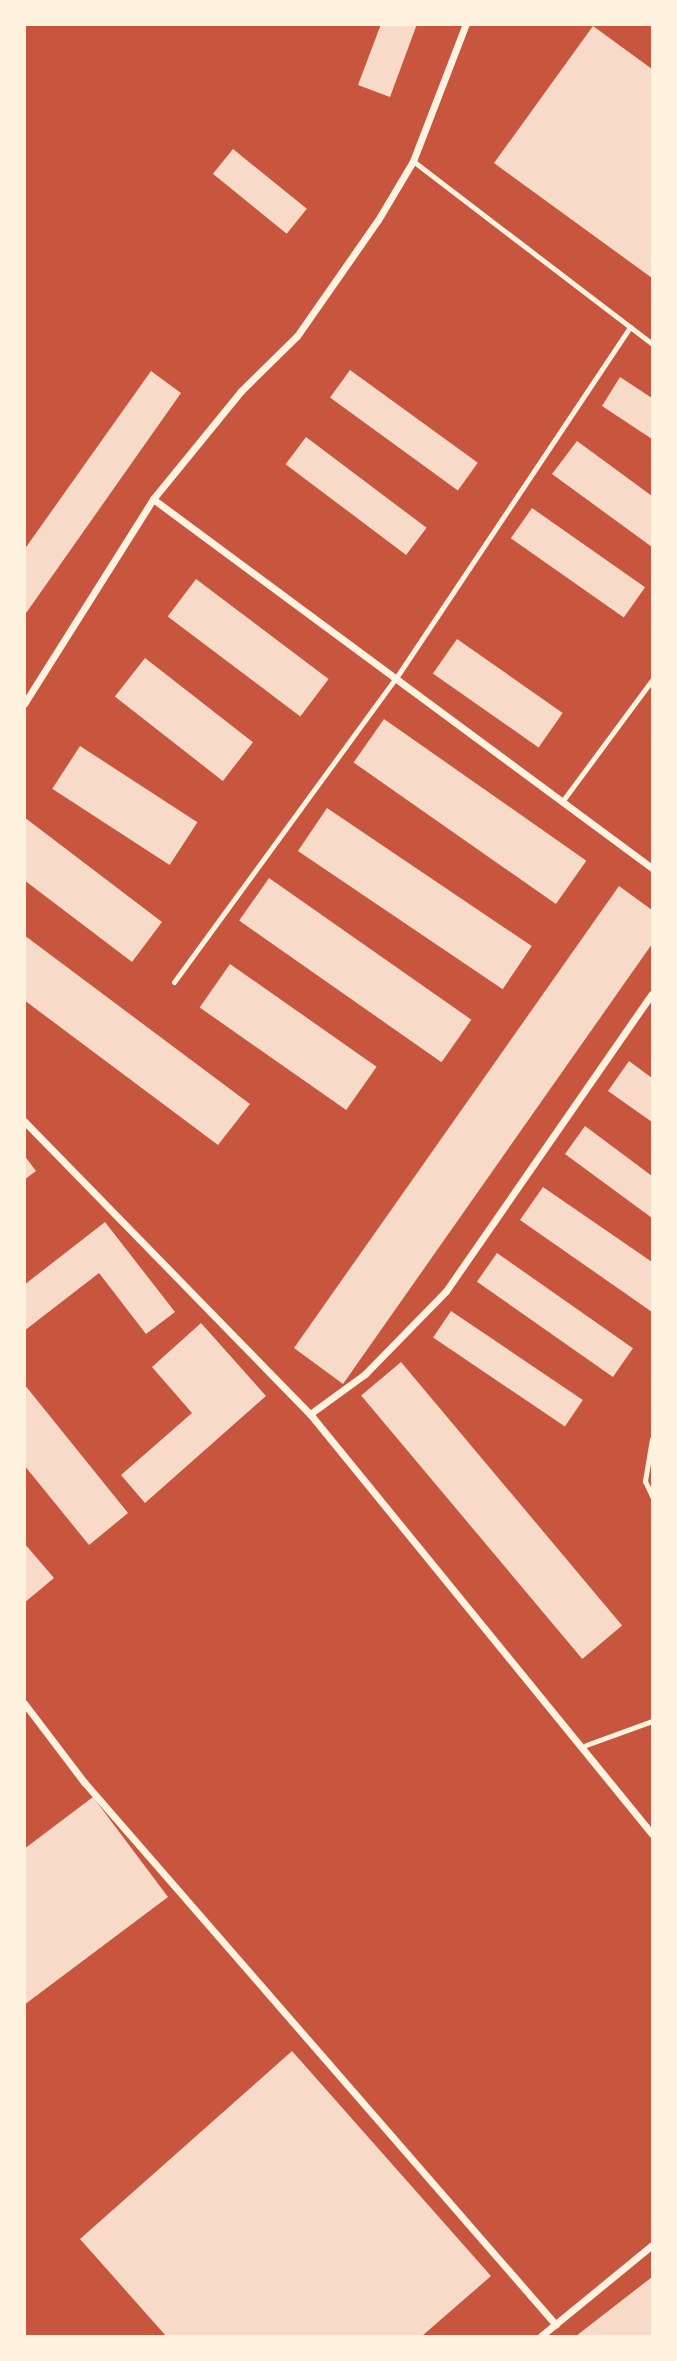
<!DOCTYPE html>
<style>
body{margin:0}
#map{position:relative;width:677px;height:2361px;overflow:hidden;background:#c8553d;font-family:"Roboto Condensed",sans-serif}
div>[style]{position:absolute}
.building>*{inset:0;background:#f7dbc8;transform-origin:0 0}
.service>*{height:5px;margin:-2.5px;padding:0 2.5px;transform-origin:2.5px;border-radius:2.5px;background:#fff3e0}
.minor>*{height:7px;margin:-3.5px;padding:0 3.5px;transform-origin:3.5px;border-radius:3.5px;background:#fff3e0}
span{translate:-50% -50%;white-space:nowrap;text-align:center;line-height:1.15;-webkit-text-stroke:6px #fff3e0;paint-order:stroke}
.frame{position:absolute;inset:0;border:26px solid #fff3e0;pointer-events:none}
</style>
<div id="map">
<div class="building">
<div style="clip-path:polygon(381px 24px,417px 24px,390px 97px,358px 85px)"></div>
<div style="clip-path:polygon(593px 26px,652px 69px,652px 278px,494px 163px)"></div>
<div style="left:233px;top:149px;width:95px;height:32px;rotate:39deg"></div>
<div style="left:350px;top:370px;width:158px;height:34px;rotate:36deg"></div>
<div style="clip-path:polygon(151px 371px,181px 393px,24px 616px,24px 550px)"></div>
<div style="clip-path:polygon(620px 377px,652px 398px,652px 439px,602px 406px)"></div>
<div style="left:306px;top:437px;width:151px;height:34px;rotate:37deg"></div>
<div style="clip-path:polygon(577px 441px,652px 496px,652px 547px,552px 474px)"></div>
<div style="left:532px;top:508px;width:138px;height:37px;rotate:35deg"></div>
<div style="left:196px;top:579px;width:166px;height:47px;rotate:37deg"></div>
<div style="left:457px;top:639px;width:129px;height:42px;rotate:35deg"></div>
<div style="left:145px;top:658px;width:137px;height:49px;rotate:38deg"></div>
<div style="left:384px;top:719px;width:247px;height:53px;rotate:35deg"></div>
<div style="left:80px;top:746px;width:140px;height:51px;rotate:33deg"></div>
<div style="left:327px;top:808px;width:247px;height:52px;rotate:34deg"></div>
<div style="clip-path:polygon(24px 817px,162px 922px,132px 962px,24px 880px)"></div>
<div style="left:269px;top:878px;width:247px;height:52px;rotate:35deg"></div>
<div style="clip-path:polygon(619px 886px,652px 910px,652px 944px,343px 1384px,294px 1348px)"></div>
<div style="clip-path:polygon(24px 935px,250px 1104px,218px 1145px,24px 1000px)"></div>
<div style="left:230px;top:964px;width:179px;height:53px;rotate:35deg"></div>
<div style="clip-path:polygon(629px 1061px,652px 1078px,652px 1122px,608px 1091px)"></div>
<div style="clip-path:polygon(585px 1126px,652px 1176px,652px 1218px,565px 1154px)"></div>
<div style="clip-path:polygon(24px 1155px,36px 1171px,24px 1180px)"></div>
<div style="clip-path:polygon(543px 1187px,652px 1262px,652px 1312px,520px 1220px)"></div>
<div style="clip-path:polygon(105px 1222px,175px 1312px,146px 1334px,99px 1273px,24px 1331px,24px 1285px)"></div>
<div style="left:497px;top:1253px;width:166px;height:35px;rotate:35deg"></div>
<div style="left:451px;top:1311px;width:159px;height:32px;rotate:34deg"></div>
<div style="clip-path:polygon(201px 1323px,266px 1396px,145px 1503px,121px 1475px,192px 1413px,152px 1367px)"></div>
<div style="left:401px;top:1362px;width:344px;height:52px;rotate:50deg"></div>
<div style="clip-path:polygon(24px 1384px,128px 1513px,89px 1545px,24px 1465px)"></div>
<div style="clip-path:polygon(24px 1543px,54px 1578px,24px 1603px)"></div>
<div style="clip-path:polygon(93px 1797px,168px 1897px,24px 2005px,24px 1849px)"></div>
<div style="clip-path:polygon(292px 2051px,491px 2276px,422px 2336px,166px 2336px,80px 2239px)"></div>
<div style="clip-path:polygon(652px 2277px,652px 2336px,576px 2336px)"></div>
</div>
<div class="service">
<div style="left:413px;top:161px;width:301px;rotate:37.4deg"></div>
<div style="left:564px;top:799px;width:148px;rotate:-53.5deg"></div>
<div style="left:174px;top:982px;width:376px;rotate:-53.9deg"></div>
<div style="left:396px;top:678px;width:422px;rotate:-56.3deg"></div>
<div style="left:652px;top:1439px;width:43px;rotate:99.5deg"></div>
<div style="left:645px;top:1481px;width:17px;rotate:65deg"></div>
<div style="left:586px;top:1745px;width:70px;rotate:-20deg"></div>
</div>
<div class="minor">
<div style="left:153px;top:499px;width:621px;rotate:36.48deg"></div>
<div style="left:24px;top:704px;width:242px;rotate:-57.8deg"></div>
<div style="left:153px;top:499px;width:139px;rotate:-50.8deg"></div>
<div style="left:241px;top:391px;width:78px;rotate:-44.5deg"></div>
<div style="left:297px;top:336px;width:141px;rotate:-55.1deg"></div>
<div style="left:378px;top:220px;width:69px;rotate:-59.3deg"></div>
<div style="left:413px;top:161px;width:147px;rotate:-68.9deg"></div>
<div style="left:24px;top:1121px;width:409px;rotate:45.7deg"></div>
<div style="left:310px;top:1414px;width:542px;rotate:50.84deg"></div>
<div style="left:310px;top:1414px;width:68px;rotate:-36deg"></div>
<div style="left:365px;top:1374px;width:116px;rotate:-45.7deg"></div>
<div style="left:446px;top:1291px;width:361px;rotate:-55.3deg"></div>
<div style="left:24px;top:1703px;width:99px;rotate:52.8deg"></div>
<div style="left:84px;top:1782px;width:719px;rotate:49deg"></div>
<div style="left:541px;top:2336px;width:144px;rotate:-39.3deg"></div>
</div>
<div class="frame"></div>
</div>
